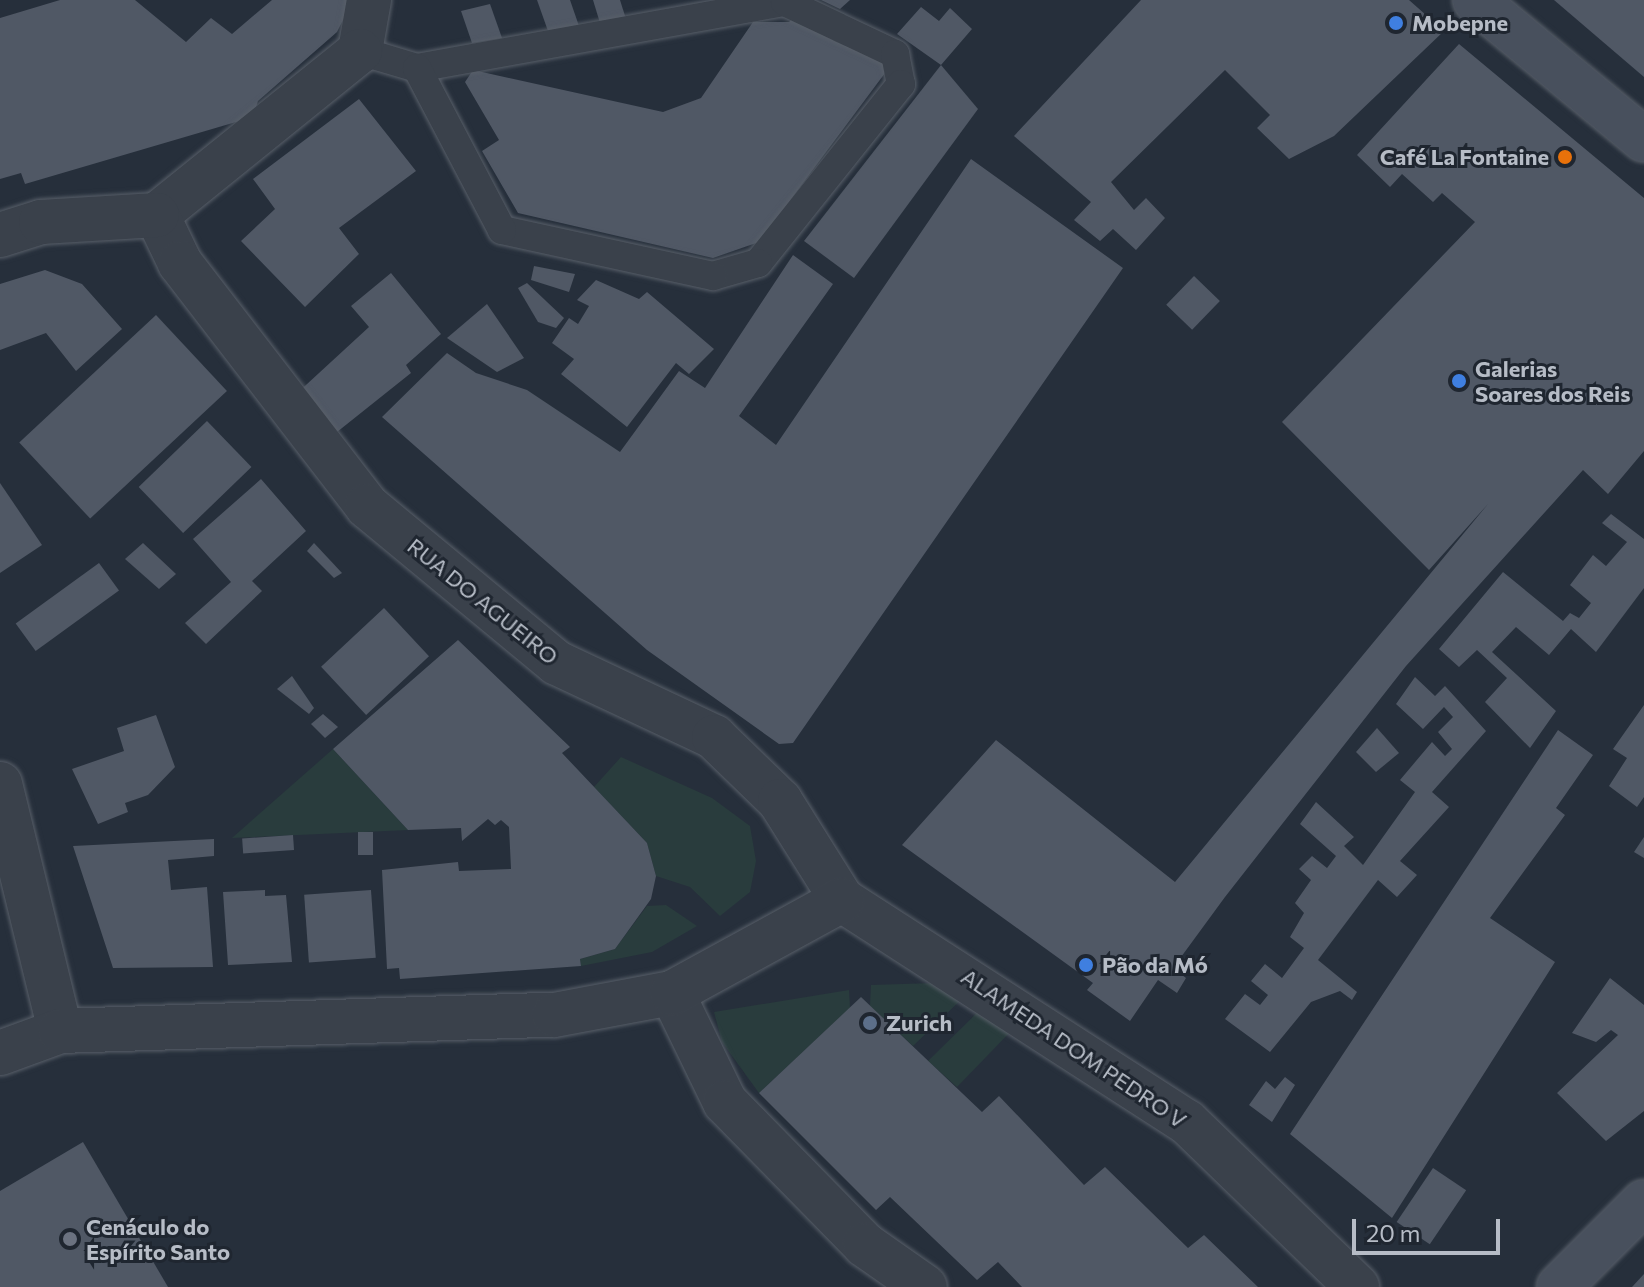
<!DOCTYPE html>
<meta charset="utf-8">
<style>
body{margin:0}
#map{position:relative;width:1644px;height:1287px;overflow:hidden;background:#262f3b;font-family:Commissioner,sans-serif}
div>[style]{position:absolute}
.green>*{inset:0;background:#293c3d}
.building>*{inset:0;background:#505865;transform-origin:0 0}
.roads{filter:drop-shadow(0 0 2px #585f69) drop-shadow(0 0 2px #585f69)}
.lane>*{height:28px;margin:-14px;padding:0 14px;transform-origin:14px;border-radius:14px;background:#3a414b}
.street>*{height:44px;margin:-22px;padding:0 22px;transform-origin:22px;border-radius:22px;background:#3a414b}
.secondary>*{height:44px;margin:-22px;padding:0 22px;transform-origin:22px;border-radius:22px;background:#48505d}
.dots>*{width:22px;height:22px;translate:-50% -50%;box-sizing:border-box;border:4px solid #1f2630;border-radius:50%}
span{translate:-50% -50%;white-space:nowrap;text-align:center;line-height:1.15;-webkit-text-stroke:6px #1f2630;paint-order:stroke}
.poi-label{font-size:22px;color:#b6bcc6;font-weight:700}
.left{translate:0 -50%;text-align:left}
.right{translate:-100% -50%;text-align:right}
.street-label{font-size:22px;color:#b6bcc6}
.scale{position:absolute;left:1352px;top:1219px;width:148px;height:36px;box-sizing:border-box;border:4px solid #b6bcc6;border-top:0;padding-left:10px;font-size:24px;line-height:28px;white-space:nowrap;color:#b6bcc6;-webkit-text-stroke:6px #1f2630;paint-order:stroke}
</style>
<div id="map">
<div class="green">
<div style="clip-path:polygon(333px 749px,408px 830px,232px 838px)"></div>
<div style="clip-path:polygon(621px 757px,712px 798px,750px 826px,756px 861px,750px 892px,720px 916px,690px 887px,656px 876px,647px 843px,594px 787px)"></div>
<div style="clip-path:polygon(666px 905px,697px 926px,652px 952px,581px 966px,580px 959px,615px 949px,647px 906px)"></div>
<div style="clip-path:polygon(934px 983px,967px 994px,913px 1046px,870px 1006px,871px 985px)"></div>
<div style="clip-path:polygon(849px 990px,850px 1008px,759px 1093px,722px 1042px,714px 1012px)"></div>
<div style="clip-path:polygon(985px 1005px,1017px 1025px,957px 1087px,928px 1061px)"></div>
</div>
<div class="building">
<div style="clip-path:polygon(60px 0,135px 0,186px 42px,211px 18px,232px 34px,272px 0,353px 0,337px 32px,258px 101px,253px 117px,25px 184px,21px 173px,0 179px,0 18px)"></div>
<div style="clip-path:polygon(537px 0,570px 0,579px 26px,548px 31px)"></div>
<div style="clip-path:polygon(593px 0,620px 0,626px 19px,600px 23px)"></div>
<div style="clip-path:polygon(821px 0,850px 0,840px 9px)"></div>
<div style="clip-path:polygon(1141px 0,1409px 0,1444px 31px,1334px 136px,1289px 159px,1257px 128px,1270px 115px,1225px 70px,1111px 182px,1134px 210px,1146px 198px,1165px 218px,1136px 250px,1113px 229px,1100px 241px,1074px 220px,1091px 202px,1014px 136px)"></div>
<div style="clip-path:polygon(1554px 0,1644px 0,1644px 77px)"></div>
<div style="clip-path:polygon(490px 4px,502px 38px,472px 43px,461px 11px)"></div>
<div style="clip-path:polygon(921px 7px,939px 21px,950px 8px,972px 29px,941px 65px,897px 34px)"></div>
<div style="clip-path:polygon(798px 14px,834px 41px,891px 65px,759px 242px,713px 258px,518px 213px,482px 151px,499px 140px,465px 82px,473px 70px,663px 112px,701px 98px,753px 22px,789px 22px)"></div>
<div style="clip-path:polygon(1459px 44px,1644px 198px,1644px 451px,1608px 494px,1583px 470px,1406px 666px,1225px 897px,1173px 968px,1186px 978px,1177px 993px,1158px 980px,1130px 1021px,1087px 990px,1093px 983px,902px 845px,996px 740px,1175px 882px,1488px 504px,1429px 570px,1282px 422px,1475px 222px,1442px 193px,1433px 202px,1402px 174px,1390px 187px,1357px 155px)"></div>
<div style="clip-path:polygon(941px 65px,978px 109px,854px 278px,804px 241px)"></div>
<div style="clip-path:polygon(359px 99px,416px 171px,339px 228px,359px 254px,305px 307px,241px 241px,275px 209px,253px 179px)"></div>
<div style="clip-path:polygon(971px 159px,1123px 268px,793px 743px,779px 744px,647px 650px,382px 417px,447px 353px,476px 373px,527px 390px,620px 452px,679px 371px,705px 388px,793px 255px,833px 284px,739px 416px,776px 445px)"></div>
<div style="clip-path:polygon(534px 266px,575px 274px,569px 292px,531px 280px)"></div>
<div style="clip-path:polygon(45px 270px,82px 284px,122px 329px,76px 371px,46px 333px,0 350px,0 284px)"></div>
<div style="clip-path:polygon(391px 273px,441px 334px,406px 365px,411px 373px,332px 436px,294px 396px,369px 327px,351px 306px)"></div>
<div style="left:1194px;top:276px;width:36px;height:40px;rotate:44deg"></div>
<div style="clip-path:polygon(596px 280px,639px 299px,647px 292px,714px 349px,689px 374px,676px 363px,627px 427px,561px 374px,574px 359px,552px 343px,569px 318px,578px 324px,589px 306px,577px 300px)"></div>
<div style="clip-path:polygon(527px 283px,564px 318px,556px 328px,538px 322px,518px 288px)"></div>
<div style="clip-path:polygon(487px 304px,524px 358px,497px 372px,447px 338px)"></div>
<div style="left:156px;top:315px;width:104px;height:187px;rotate:47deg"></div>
<div style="left:207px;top:421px;width:64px;height:95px;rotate:46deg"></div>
<div style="clip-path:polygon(261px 479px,306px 531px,252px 581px,262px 591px,206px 644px,185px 623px,231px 582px,193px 539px)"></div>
<div style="clip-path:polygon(0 483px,42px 545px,0 573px)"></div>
<div style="clip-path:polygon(1611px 514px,1644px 539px,1644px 588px,1596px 652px,1571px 629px,1549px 655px,1516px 627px,1492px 652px,1556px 711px,1530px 748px,1485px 702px,1507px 678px,1477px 650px,1459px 667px,1439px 649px,1503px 572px,1563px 621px,1570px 613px,1579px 618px,1591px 603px,1570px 585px,1593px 555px,1606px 566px,1627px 542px,1602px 523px)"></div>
<div style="clip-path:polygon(143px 543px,176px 574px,159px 589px,125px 559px)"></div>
<div style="clip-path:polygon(314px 543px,342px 573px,334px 578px,307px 551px)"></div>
<div style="left:99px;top:563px;width:34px;height:103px;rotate:54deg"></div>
<div style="left:384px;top:608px;width:66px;height:86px;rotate:47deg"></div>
<div style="clip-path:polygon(458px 640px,570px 747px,562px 753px,647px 843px,656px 876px,651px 899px,615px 949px,580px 959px,581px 966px,400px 979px,399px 968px,387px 969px,382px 870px,458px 862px,459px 871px,511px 869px,509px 827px,501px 820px,495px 825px,488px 819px,462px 841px,461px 828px,408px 830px,333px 749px)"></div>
<div style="clip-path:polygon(292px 676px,314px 708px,309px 714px,277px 689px)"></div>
<div style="clip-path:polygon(1415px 677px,1435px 696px,1445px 686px,1486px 731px,1432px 792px,1449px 807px,1400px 861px,1417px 875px,1397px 897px,1378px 880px,1318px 960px,1357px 992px,1352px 1000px,1340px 991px,1311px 1002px,1270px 1052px,1225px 1019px,1245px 994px,1260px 1005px,1268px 995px,1251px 981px,1265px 964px,1282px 978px,1304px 948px,1290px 937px,1304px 913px,1295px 903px,1311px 880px,1299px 869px,1312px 856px,1327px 868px,1336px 856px,1300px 824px,1316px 802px,1354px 837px,1344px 846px,1363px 865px,1415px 792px,1400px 780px,1432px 742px,1445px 756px,1452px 749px,1438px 732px,1453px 717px,1444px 707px,1423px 729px,1396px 704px)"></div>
<div style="clip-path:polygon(1644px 705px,1644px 797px,1637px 807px,1609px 786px,1627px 758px,1613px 749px)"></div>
<div style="clip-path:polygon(323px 714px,338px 727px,325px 738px,311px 724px)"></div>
<div style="clip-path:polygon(156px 715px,175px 767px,148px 795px,125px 803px,128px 812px,98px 824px,72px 769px,124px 751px,117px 728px)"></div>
<div style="clip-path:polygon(1377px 728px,1399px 753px,1376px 772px,1356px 752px)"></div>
<div style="clip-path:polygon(1558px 730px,1593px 755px,1556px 808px,1565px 815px,1490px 918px,1555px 962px,1392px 1218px,1290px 1134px)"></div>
<div style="left:358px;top:832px;width:15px;height:23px"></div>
<div style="left:293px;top:835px;width:15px;height:51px;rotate:86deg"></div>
<div style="clip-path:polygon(1644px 837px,1644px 858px,1634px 852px)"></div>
<div style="clip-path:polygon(214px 839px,214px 856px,168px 860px,171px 890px,207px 887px,213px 967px,113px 968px,73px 846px)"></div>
<div style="clip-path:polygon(265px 890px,265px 896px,286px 895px,292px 962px,228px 965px,223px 892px)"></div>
<div style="left:371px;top:890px;width:68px;height:67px;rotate:86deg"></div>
<div style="clip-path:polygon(1610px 978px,1644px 1005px,1644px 1111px,1606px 1141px,1557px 1093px,1618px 1035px,1611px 1030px,1596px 1042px,1572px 1033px)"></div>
<div style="clip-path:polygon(861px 997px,982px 1112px,999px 1096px,1084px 1185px,1105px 1167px,1188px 1248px,1204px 1235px,1258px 1287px,1022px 1287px,998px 1262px,977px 1280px,890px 1197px,876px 1210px,759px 1093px)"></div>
<div style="clip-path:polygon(1285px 1077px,1295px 1085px,1272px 1122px,1249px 1105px,1266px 1081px,1275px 1089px)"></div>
<div style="clip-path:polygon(83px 1142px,168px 1287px,0 1287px,0 1191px)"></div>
<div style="left:1433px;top:1168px;width:40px;height:65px;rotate:34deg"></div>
<div style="clip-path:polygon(1644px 1274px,1644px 1287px,1632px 1287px)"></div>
</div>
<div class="roads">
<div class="lane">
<div style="left:360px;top:51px;width:59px;rotate:16.6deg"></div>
<div style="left:417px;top:68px;width:374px;rotate:-10.2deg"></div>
<div style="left:785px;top:2px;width:122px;rotate:25.3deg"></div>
<div style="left:895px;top:54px;width:31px;rotate:79deg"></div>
<div style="left:901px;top:84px;width:229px;rotate:128.6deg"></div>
<div style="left:758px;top:263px;width:47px;rotate:163.9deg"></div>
<div style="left:713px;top:276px;width:216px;rotate:-167.7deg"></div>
<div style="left:502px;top:230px;width:183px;rotate:-117.7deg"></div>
</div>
<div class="street">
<div style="left:369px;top:0;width:52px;rotate:100deg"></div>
<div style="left:360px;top:51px;width:261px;rotate:141.1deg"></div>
<div style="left:157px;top:215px;width:53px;rotate:64.4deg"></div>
<div style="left:180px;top:263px;width:307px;rotate:52.4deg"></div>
<div style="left:367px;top:506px;width:246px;rotate:39.6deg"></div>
<div style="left:557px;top:663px;width:174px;rotate:25.2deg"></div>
<div style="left:714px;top:737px;width:92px;rotate:44.1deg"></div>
<div style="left:780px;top:801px;width:117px;rotate:57.9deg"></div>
<div style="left:842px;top:900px;width:410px;rotate:32.8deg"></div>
<div style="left:1187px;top:1122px;width:237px;rotate:44.1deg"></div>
<div style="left:0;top:235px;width:43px;rotate:-17.6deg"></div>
<div style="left:41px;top:222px;width:116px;rotate:-3.5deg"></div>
<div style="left:0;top:784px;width:254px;rotate:76.3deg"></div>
<div style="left:672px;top:993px;width:121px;rotate:64.1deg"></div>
<div style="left:725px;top:1102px;width:200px;rotate:45.6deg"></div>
<div style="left:865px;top:1245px;width:73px;rotate:35deg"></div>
<div style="left:0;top:1053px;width:64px;rotate:-20.1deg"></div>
<div style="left:60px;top:1031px;width:494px;rotate:-1.9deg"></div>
<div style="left:554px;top:1015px;width:120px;rotate:-10.6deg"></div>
<div style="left:672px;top:993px;width:194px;rotate:-28.7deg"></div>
</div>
<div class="secondary">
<div style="left:1475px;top:0;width:219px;rotate:39.6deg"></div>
<div style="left:1559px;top:1287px;width:120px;rotate:-45deg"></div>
</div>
</div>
<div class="dots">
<div style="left:1396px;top:23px;background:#3f7fe0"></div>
<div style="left:1565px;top:157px;background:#e8710a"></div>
<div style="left:1459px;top:381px;background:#3f7fe0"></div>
<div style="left:1086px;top:965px;background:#3f7fe0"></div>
<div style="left:870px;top:1023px;background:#5c6f8a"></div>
<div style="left:70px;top:1239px;background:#6b7280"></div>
</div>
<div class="poi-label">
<span class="left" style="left:1412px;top:23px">Mobepne</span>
<span class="right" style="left:1549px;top:157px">Café La Fontaine</span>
<span class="left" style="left:1475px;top:381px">Galerias<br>Soares dos Reis</span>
<span class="left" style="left:1102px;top:965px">Pão da Mó</span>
<span class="left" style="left:886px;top:1023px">Zurich</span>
<span class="left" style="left:86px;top:1239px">Cenáculo do<br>Espírito Santo</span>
</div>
<div class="street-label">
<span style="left:483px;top:601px;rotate:39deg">RUA DO AGUEIRO</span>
<span style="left:1074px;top:1048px;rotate:34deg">ALAMEDA DOM PEDRO V</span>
</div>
<div class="scale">20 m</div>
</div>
